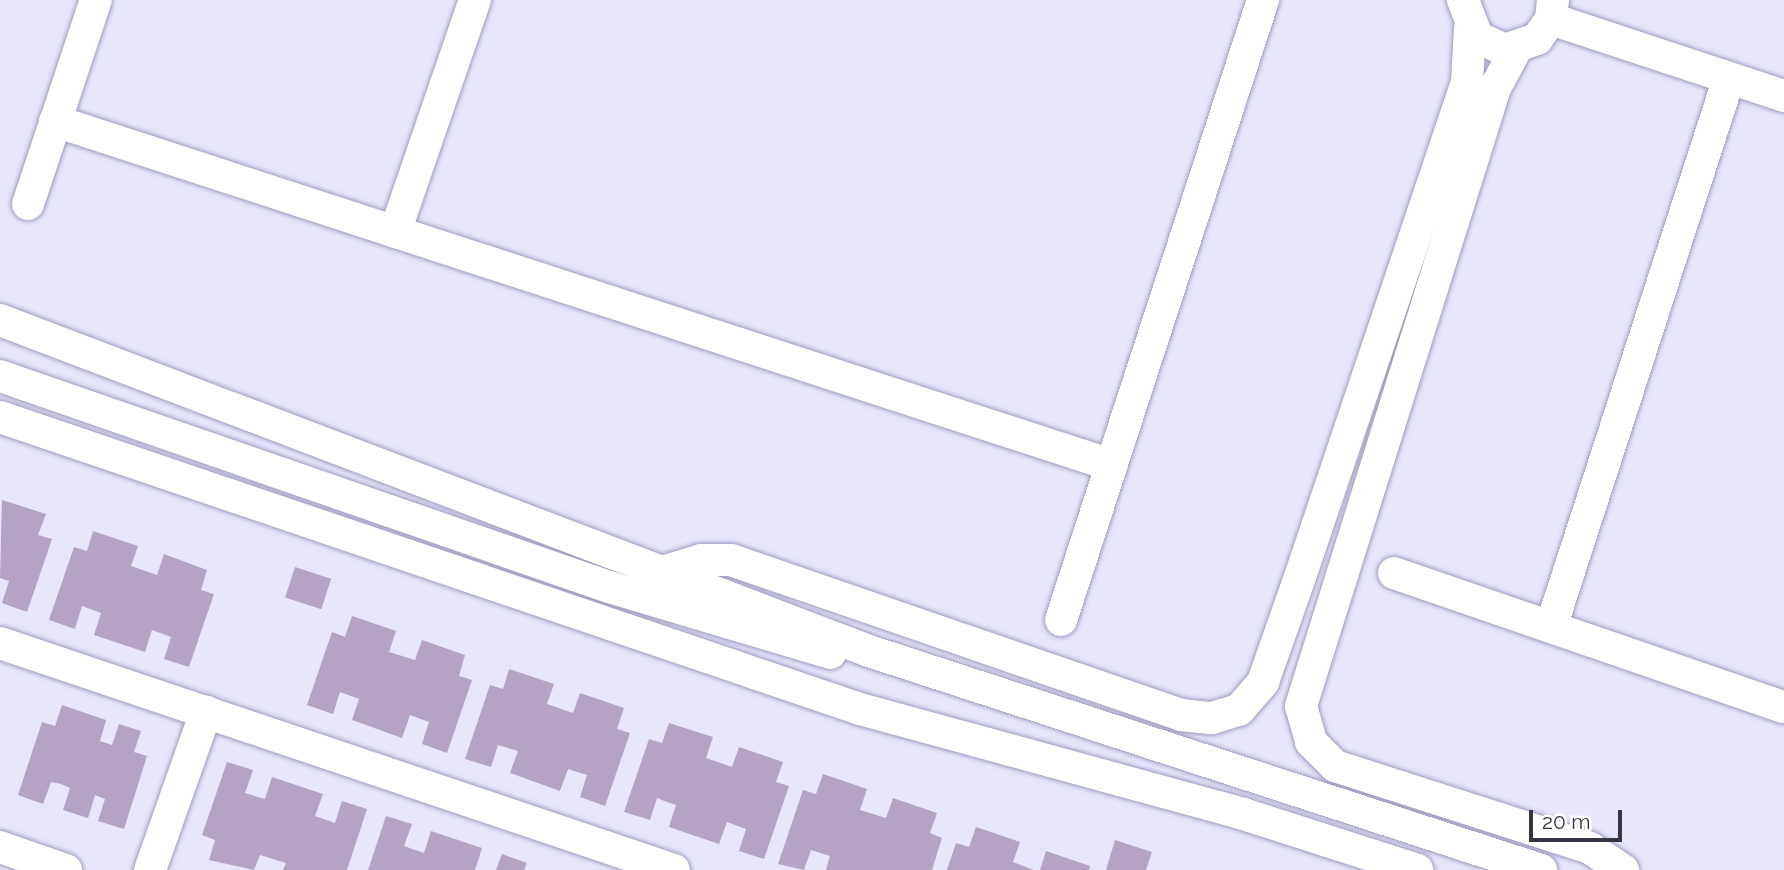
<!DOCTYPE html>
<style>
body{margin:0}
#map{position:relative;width:1784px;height:870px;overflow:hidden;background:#e7e6fd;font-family:Raleway,sans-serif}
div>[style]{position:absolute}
.building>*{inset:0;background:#b4a3c5;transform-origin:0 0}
.roads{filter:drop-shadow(0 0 2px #9d9bbf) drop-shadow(0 0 2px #9d9bbf)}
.minor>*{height:32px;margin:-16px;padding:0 16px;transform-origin:16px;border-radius:16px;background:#fff}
span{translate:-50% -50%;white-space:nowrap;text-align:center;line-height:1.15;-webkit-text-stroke:7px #fff;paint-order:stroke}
.scale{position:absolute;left:1529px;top:810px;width:93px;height:32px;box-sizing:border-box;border:4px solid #363544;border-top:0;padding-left:9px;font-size:21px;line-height:24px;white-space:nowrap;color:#363544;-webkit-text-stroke:5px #fff;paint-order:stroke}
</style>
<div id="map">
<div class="building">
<div style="clip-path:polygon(2px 500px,46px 514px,38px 535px,52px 539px,27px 612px,2px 603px,9px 581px,0 578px)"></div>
<div style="clip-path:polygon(93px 531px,138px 546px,131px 566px,157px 575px,164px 554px,207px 570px,201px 590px,214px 594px,189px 667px,164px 659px,171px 637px,152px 630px,145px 652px,94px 635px,101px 613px,82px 606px,75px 629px,49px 620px,74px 547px,87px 551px)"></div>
<div style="left:295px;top:567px;width:38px;height:32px;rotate:18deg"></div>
<div style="clip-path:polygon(352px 616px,396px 631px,389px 652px,415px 660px,422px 640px,465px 655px,459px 676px,472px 680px,447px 753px,422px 744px,429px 722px,410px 715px,402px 738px,352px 720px,359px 699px,340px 692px,333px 714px,307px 705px,332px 632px,345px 637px)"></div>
<div style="clip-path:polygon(509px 669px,554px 684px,547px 704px,573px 713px,580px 693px,624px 708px,617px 729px,630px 733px,605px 806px,580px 797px,587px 775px,568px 769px,560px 791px,510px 773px,518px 751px,498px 745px,491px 767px,465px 759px,490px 685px,503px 689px)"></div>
<div style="clip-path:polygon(62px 705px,106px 720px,100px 741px,112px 745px,119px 724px,141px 731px,134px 752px,147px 756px,124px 829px,98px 821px,105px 799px,95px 795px,88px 818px,63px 810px,70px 788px,61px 784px,51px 782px,43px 804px,18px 795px,42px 722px,55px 726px)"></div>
<div style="clip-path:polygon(669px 723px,713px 737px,706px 758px,732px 767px,739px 747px,783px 762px,776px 782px,789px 786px,764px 859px,739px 851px,746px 829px,727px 822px,719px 844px,669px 827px,676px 805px,667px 802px,657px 798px,650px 820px,624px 812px,649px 739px,662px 743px)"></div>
<div style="clip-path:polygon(227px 762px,253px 770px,245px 793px,265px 799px,272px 777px,323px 794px,315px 816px,335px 823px,342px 801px,367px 809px,347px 870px,283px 870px,286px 863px,260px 855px,254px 870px,209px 860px,215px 840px,202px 835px)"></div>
<div style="clip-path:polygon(823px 774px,867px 789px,860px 810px,886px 818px,893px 798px,937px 813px,930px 833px,942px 838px,932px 870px,826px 870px,830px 856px,811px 850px,804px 870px,778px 864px,803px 790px,816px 794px)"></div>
<div style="clip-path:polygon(386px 816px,412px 824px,404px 846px,424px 853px,431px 831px,482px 848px,475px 870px,368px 870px)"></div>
<div style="clip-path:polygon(976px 827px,1020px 842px,1013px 862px,1034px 870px,947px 870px,956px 843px,969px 847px)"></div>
<div style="clip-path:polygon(1115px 840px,1152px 852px,1146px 870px,1106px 870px)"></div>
<div style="clip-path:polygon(1046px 851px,1090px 866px,1089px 870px,1040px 870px)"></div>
<div style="clip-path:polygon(502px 854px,527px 863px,524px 870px,496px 870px)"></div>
</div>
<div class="roads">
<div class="minor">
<div style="left:1463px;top:0;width:40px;rotate:69deg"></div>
<div style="left:1477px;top:37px;width:31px;rotate:25deg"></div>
<div style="left:1505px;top:50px;width:34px;rotate:-19deg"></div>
<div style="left:1537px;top:39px;width:24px;rotate:-55deg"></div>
<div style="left:1551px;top:19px;width:19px;rotate:-84deg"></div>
<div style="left:1551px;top:19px;width:245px;rotate:18.3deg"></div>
<div style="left:1516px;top:49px;width:44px;rotate:118.3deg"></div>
<div style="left:1495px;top:88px;width:648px;rotate:107.43deg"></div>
<div style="left:1301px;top:706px;width:37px;rotate:74deg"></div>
<div style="left:1311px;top:742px;width:34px;rotate:45deg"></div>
<div style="left:1335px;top:766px;width:268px;rotate:17.8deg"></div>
<div style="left:1590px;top:848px;width:40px;rotate:34deg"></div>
<div style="left:55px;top:121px;width:1111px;rotate:18.04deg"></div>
<div style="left:28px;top:204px;width:215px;rotate:-71.6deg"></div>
<div style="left:395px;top:232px;width:245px;rotate:-71deg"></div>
<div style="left:0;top:320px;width:930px;rotate:20.85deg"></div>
<div style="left:869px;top:651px;width:707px;rotate:18.05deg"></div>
<div style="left:0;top:376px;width:645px;rotate:19.11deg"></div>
<div style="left:609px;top:587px;width:231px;rotate:16.6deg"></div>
<div style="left:0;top:417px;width:908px;rotate:18.75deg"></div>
<div style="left:860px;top:709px;width:397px;rotate:15.3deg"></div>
<div style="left:1243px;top:814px;width:183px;rotate:17.8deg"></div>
<div style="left:662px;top:572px;width:41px;rotate:-17.1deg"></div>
<div style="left:701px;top:560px;width:30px"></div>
<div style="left:731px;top:560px;width:476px;rotate:19deg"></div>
<div style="left:1181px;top:715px;width:31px;rotate:6deg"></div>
<div style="left:1212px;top:718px;width:28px;rotate:-17deg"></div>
<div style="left:1239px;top:710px;width:37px;rotate:-49deg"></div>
<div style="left:1263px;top:682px;width:108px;rotate:-70.6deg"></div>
<div style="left:1299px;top:580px;width:526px;rotate:-71.36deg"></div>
<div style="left:1467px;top:82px;width:54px;rotate:-86.8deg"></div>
<div style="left:1394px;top:573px;width:412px;rotate:19deg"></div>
<div style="left:1061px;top:620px;width:652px;rotate:-71.95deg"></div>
<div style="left:1552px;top:624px;width:574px;rotate:-72.04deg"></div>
<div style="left:0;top:643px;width:711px;rotate:18.61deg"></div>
<div style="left:0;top:847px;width:70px;rotate:19.2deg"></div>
<div style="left:150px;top:870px;width:168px;rotate:-70.5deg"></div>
</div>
</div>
<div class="scale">20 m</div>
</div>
